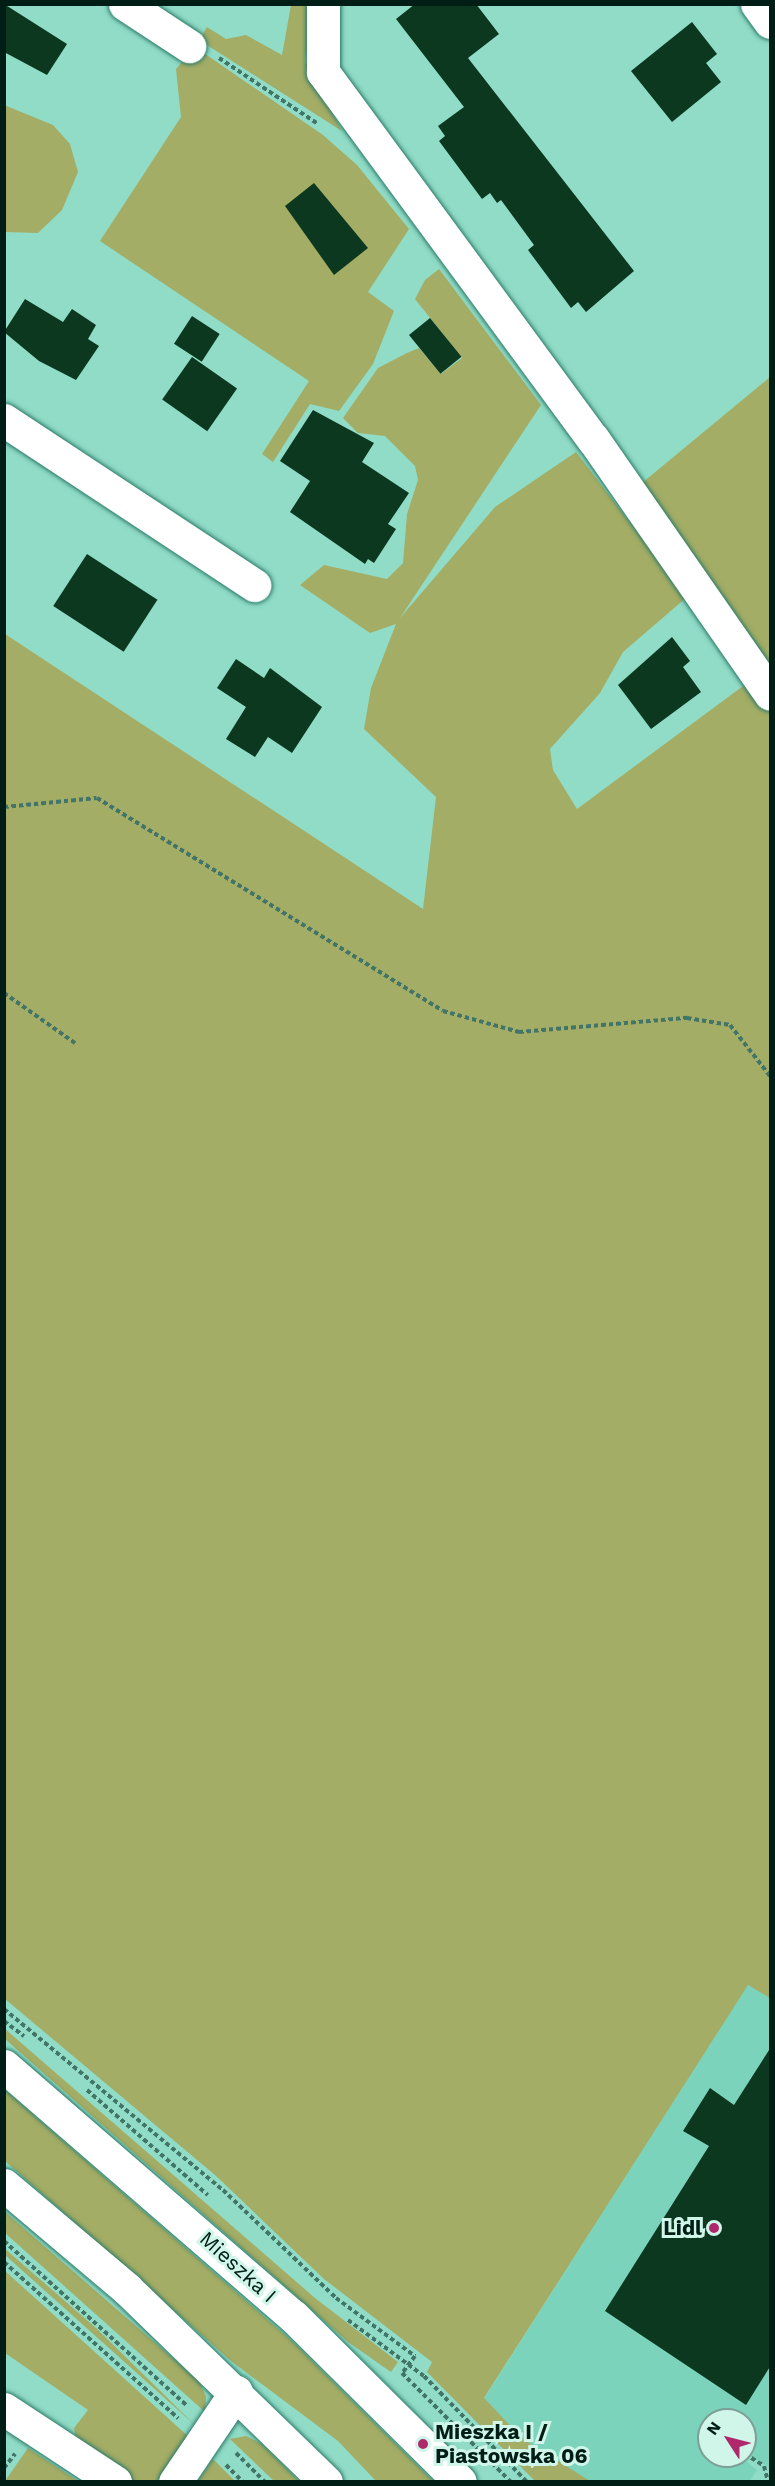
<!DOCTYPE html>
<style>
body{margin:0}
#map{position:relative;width:775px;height:2486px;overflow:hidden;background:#90dcc7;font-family:"Work Sans",sans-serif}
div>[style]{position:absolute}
.built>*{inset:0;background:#7bd3bb}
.green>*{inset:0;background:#a4ad65}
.building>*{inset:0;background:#0b381f;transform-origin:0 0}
.path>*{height:4px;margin-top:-2px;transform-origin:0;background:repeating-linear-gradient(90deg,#427467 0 4.5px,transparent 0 7.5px)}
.roads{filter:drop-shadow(0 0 2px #2b7a67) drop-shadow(0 0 2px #2b7a67)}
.minor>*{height:33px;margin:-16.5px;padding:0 16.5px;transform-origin:16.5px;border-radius:16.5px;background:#fff}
.dots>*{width:16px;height:16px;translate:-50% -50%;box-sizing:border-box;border:3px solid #d0f5e9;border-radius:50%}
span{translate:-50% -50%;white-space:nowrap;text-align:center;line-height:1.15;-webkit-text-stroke:6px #d0f5e9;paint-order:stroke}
.poi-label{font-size:21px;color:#001d16;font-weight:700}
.right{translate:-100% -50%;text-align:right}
.left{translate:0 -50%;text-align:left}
.street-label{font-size:21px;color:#001d16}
.frame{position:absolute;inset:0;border:6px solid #001d16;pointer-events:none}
.north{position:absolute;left:697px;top:2408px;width:60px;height:60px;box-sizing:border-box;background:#d0f5e9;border:2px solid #7d9f95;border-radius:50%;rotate:306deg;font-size:16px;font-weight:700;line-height:24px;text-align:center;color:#001d16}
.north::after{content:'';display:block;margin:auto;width:21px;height:27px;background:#af286c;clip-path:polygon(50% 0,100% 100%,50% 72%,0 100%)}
</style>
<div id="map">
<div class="built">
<div style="clip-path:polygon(748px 1984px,770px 1998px,770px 2468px,745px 2453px,745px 2420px,709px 2420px,709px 2456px,740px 2456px,757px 2470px,750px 2481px,535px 2481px,472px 2418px)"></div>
</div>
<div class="green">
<div style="clip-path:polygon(291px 5px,313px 5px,305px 62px,342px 131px,199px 40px,207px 27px,226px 39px,246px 35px,282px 55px)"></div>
<div style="clip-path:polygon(195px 47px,323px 135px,357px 165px,409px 229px,368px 292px,394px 311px,373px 364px,339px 411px,310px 404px,273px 462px,262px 454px,309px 381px,100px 241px,181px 117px,176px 69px)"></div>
<div style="clip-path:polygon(4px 105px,53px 125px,70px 144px,78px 172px,62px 210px,38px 233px,5px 232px)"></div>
<div style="clip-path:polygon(439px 269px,541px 405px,400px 618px,495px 507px,576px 452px,687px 597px,623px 652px,600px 693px,550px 749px,553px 770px,577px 809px,770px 666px,770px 1998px,748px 1985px,484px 2398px,523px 2439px,590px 2481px,535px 2481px,427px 2372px,432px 2362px,324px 2279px,215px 2175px,5px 1999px,5px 634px,423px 909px,436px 797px,364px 729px,371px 688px,396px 624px,370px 633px,300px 585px,324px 565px,387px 579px,403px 563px,407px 514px,418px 480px,415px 466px,385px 436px,358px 433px,343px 418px,378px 368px,407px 353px,419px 348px,441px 374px,462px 358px,415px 299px,425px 280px)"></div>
<div style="clip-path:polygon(770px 377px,770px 664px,642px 483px)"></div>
<div style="clip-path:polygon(4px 2028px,315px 2298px,398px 2362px,391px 2372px,348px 2342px,5px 2039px)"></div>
<div style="clip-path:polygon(4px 2089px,292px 2341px,433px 2481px,376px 2481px,338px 2441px,231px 2361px,5px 2161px)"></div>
<div style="clip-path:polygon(4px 2211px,199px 2381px,206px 2397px,205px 2412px,5px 2233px)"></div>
<div style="clip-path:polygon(4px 2248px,96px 2328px,196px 2426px,5px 2255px)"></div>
<div style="clip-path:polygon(4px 2270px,189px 2437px,157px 2481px,132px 2481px,76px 2438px,74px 2428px,88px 2410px,5px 2353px)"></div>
<div style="clip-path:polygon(246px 2436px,262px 2444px,299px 2481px,274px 2481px,230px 2439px)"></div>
<div style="clip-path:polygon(28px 2448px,78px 2481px,5px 2481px)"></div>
<div style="clip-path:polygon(213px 2459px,235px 2481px,198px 2481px)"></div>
</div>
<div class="building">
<div style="clip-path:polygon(4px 4px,67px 44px,47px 75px,4px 52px)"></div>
<div style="clip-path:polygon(415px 4px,476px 4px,499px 34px,468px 58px,634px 271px,586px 312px,578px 302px,571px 308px,528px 250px,534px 245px,501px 200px,497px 203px,490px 193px,482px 199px,439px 141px,445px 136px,438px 126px,464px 107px,396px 19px)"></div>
<div style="clip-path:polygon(692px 22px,717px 54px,706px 63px,721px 82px,672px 122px,631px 71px)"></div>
<div style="clip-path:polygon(314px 183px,368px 248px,334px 275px,285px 206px)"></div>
<div style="clip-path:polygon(25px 299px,63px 322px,72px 309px,96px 325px,88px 339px,99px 346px,76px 380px,39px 361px,4px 332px)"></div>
<div style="left:192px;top:316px;width:33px;height:33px;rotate:33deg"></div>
<div style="left:430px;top:318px;width:50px;height:27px;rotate:51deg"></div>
<div style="left:192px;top:357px;width:55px;height:52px;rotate:35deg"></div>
<div style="clip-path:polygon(313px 410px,374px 443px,362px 462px,409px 493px,388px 524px,396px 529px,374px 563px,368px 559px,365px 564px,290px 512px,310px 481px,280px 461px)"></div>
<div style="left:87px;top:554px;width:84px;height:62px;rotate:33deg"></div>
<div style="clip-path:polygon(672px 637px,690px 661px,683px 667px,701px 692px,651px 729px,618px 685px)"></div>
<div style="clip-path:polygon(236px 659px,264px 678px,270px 668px,322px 707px,292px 753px,268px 737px,255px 757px,226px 739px,246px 707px,217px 688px)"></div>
<div style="clip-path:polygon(771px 2047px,771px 2365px,746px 2405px,605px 2311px,709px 2146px,683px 2131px,710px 2088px,734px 2105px)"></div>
</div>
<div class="path">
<div style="left:219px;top:58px;width:119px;rotate:33.7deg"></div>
<div style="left:4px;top:807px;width:93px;rotate:-5.5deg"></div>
<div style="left:97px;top:798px;width:406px;rotate:31.6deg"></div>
<div style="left:443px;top:1011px;width:79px;rotate:15.4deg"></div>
<div style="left:519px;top:1032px;width:169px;rotate:-4.8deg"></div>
<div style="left:687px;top:1018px;width:44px;rotate:9.2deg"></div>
<div style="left:730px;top:1025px;width:65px;rotate:51.9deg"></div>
<div style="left:4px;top:993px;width:87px;rotate:35.2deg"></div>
<div style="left:4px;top:2009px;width:284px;rotate:39.6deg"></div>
<div style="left:223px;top:2190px;width:156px;rotate:43.7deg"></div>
<div style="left:336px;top:2298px;width:98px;rotate:36.3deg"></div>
<div style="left:415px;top:2356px;width:21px;rotate:127deg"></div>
<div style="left:402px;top:2373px;width:154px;rotate:45deg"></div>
<div style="left:4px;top:2021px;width:25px;rotate:37deg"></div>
<div style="left:87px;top:2090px;width:160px;rotate:41deg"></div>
<div style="left:4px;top:2241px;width:246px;rotate:42deg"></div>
<div style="left:4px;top:2262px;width:234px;rotate:41.9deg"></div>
<div style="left:348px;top:2320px;width:94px;rotate:36.4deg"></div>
<div style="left:424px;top:2376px;width:148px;rotate:45.8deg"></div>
<div style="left:236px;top:2453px;width:41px;rotate:45deg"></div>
<div style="left:745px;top:2454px;width:22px;rotate:32deg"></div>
<div style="left:764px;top:2466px;width:16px;rotate:76deg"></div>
<div style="left:226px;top:2465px;width:24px;rotate:45deg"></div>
<div style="left:4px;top:2468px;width:18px;rotate:-52deg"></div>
</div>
<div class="roads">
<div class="minor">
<div style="left:125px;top:4px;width:77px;rotate:33.3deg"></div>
<div style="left:323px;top:4px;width:68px;rotate:90deg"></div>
<div style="left:323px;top:72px;width:456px;rotate:53.7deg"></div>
<div style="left:593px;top:439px;width:310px;rotate:55.2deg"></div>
<div style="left:757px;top:4px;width:22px;rotate:54deg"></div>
<div style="left:4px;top:420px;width:300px;rotate:33.4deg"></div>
<div style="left:4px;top:2066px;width:382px;rotate:40.9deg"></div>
<div style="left:293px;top:2316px;width:235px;rotate:44.8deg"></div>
<div style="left:4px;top:2185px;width:161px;rotate:40.2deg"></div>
<div style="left:127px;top:2289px;width:277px;rotate:44.1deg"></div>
<div style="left:4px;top:2409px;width:133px;rotate:33.3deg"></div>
<div style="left:175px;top:2482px;width:109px;rotate:-55.9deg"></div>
</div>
</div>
<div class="dots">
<div style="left:714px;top:2228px;background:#af286c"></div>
<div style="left:423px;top:2444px;background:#af286c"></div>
</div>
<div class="poi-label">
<span class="right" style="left:702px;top:2228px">Lidl</span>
<span class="left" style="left:435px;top:2444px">Mieszka I /<br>Piastowska 06</span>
</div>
<div class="street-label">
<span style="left:238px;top:2267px;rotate:42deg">Mieszka I</span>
</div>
<div class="frame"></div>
<div class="north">N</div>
</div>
